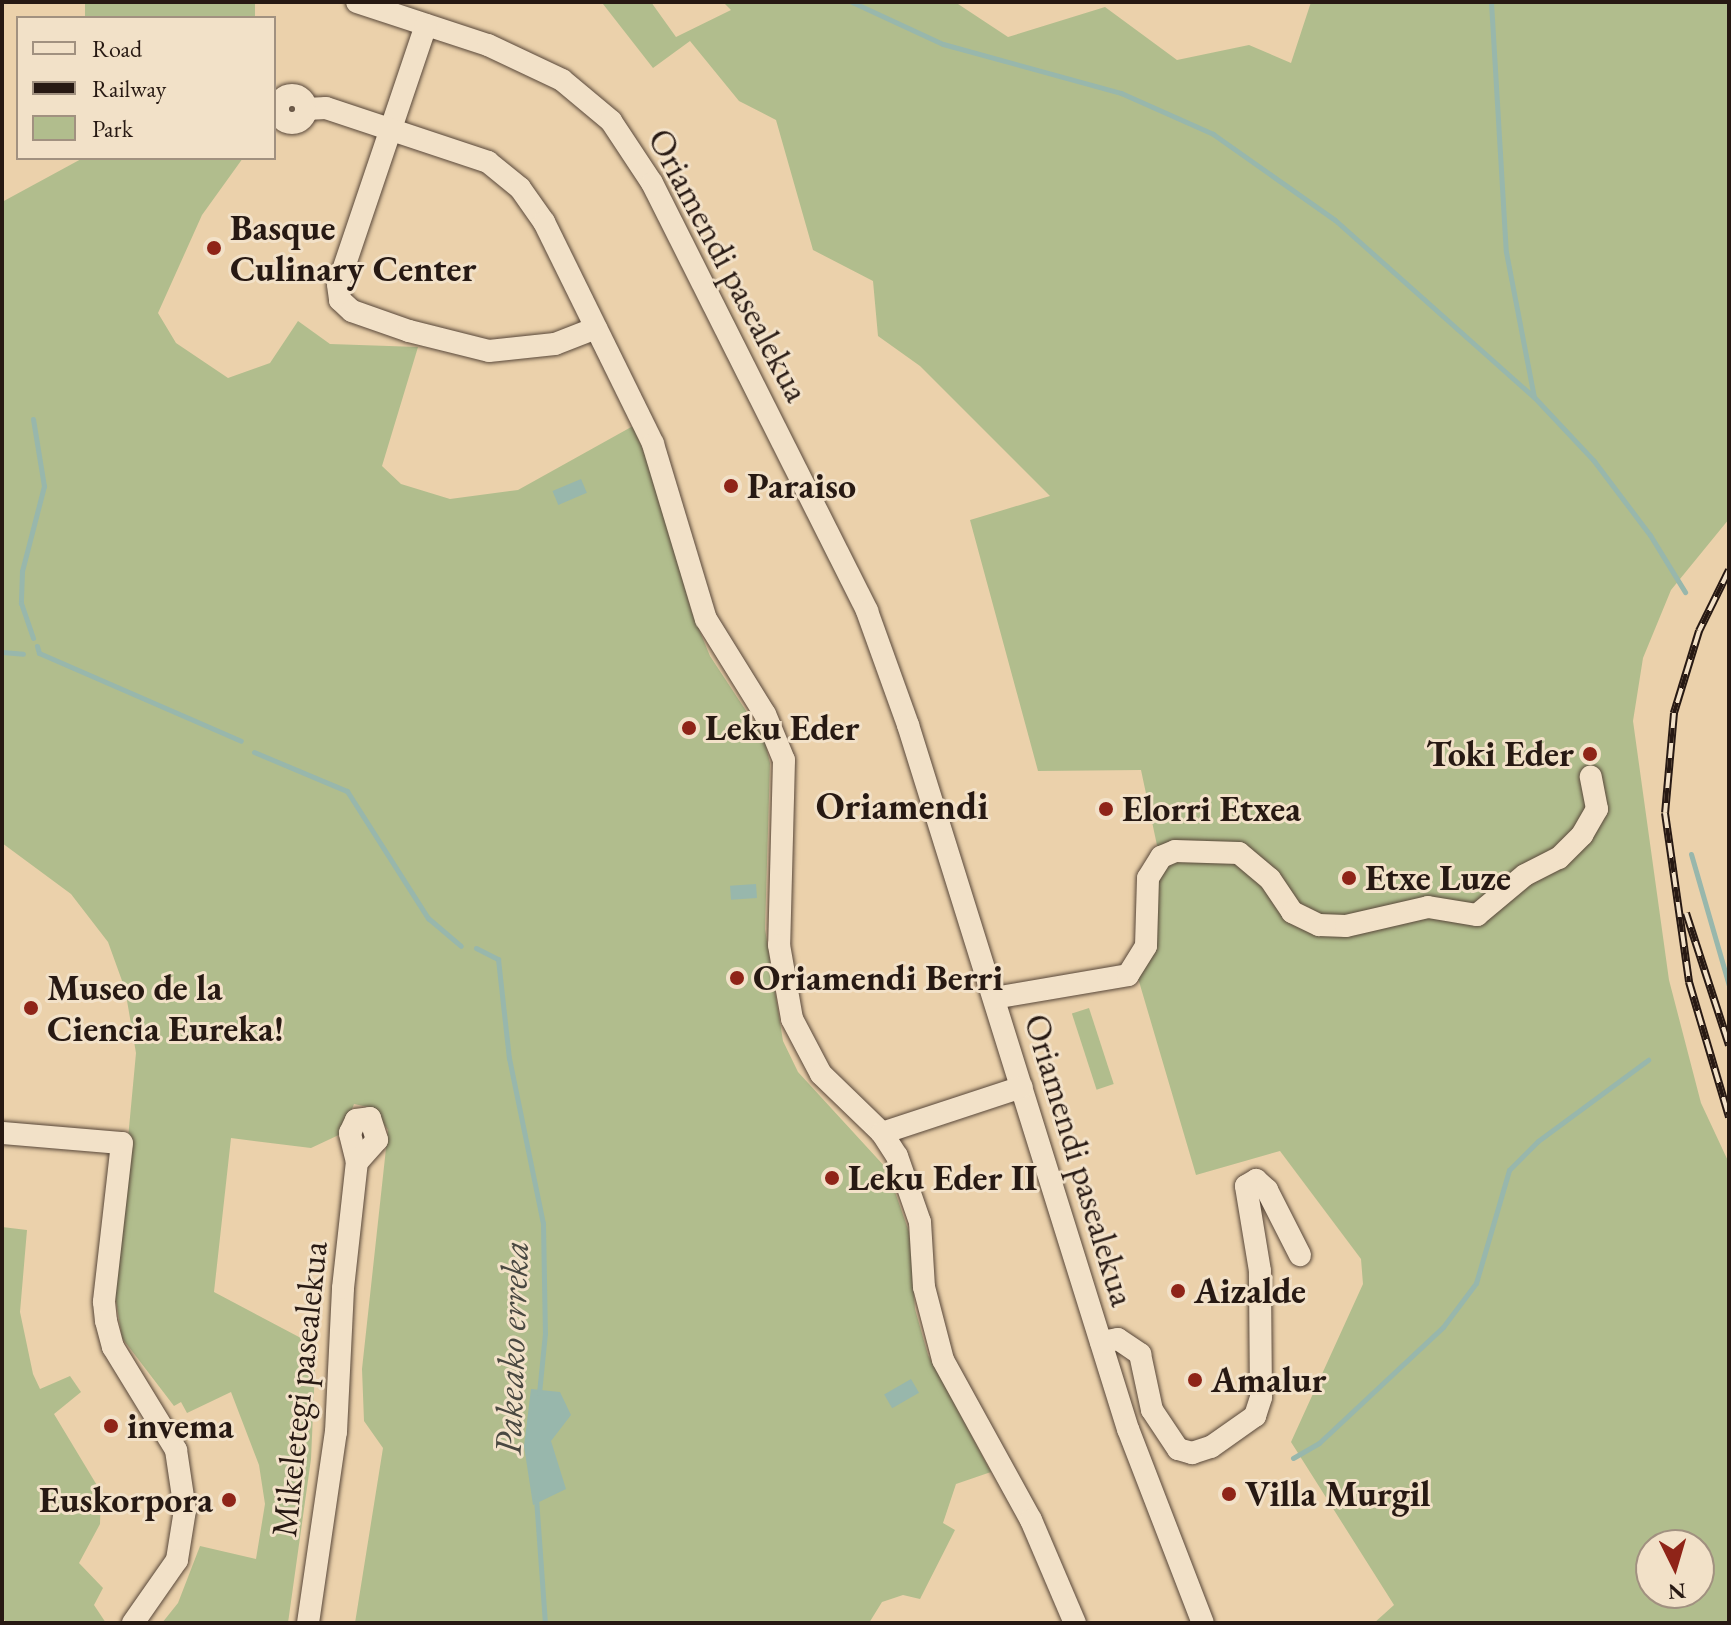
<!DOCTYPE html>
<style>
body{margin:0}
#map{position:relative;width:1731px;height:1625px;overflow:hidden;background:#ebd1ab;font-family:"EB Garamond",serif}
div>[style]{position:absolute}
.green>*{inset:0;background:#b1bd8d;transform-origin:0 0}
.water>*{inset:0;background:#98b7ac;transform-origin:0 0}
.stream>*{height:5px;margin:-2.5px;padding:0 2.5px;transform-origin:2.5px;border-radius:2.5px;background:#98b7ac}
.roads{filter:drop-shadow(0 0 2px #584739) drop-shadow(0 0 2px #584739)}
.minor>*{height:22px;margin:-11px;padding:0 11px;transform-origin:11px;border-radius:11px;background:#f2e1c8}
.minor>.ring{margin:-11px;padding:0;box-sizing:content-box;background:none;border:22px solid #f2e1c8;border-radius:50%}
.rail>*{height:8px;margin-top:-4px;transform-origin:0;background:repeating-linear-gradient(90deg,#f2e1c8 0 15px,#271913 0 30px);box-sizing:border-box;border-block:2px solid #271913}
.dots>*{width:22px;height:22px;translate:-50% -50%;box-sizing:border-box;border:4px solid #f2e1c8;border-radius:50%}
span{translate:-50% -50%;white-space:nowrap;text-align:center;line-height:1.15;-webkit-text-stroke:6px #f2e1c8;paint-order:stroke}
.poi-label{font-size:36px;color:#271913;font-weight:700}
.left{translate:0 -50%;text-align:left}
.right{translate:-100% -50%;text-align:right}
.street-label{font-size:36px;color:#271913}
.neighbourhood-label{font-size:38px;color:#271913;font-weight:700}
.water-label{font-size:38px;color:#494841;font-style:italic}
.frame{position:absolute;inset:0;border:4px solid #271913;pointer-events:none}
.legend{position:absolute;left:16px;top:16px;width:260px;height:144px;box-sizing:border-box;background:#f2e1c8;border:2px solid #a19180;margin:0;padding:10px 14px;list-style:none;font-size:24px;color:#271913}
.legend li{display:flex;align-items:center;gap:16px;height:40px}
.legend b{width:40px;border:2px solid #a19180}
.north{position:absolute;left:1635px;top:1529px;width:80px;height:80px;box-sizing:border-box;background:#f2e1c8;border:2px solid #a19180;border-radius:50%;rotate:175deg;font-size:22px;font-weight:700;line-height:32px;text-align:center;color:#271913}
.north::after{content:'';display:block;margin:auto;width:28px;height:36px;background:#8f2418;clip-path:polygon(50% 0,100% 100%,50% 72%,0 100%)}
</style>
<div id="map">
<div class="green">
<div style="left:85px;top:2px;width:170px;height:18px"></div>
<div style="clip-path:polygon(evenodd,651px 2px,676px 37px,731px 10px,723px 2px,955px 2px,1008px 37px,1105px 7px,1177px 60px,1249px 45px,1291px 63px,1311px 2px,1729px 2px,1729px 519px,1671px 590px,1643px 658px,1633px 721px,1669px 980px,1701px 1103px,1729px 1163px,1729px 1623px,1374px 1623px,1394px 1605px,1291px 1442px,1363px 1284px,1361px 1259px,1280px 1151px,1196px 1175px,1138px 978px,1158px 850px,1141px 770px,1038px 771px,970px 520px,1050px 496px,920px 366px,878px 336px,873px 281px,813px 250px,776px 120px,739px 101px,690px 41px,653px 68px,603px 4px,651px 2px,1651px 1545px,1699px 1545px,1699px 1593px,1651px 1593px,1651px 1545px)"></div>
<div style="clip-path:polygon(83px 158px,243px 158px,202px 215px,158px 313px,176px 343px,228px 378px,270px 363px,298px 321px,330px 344px,418px 347px,382px 466px,401px 484px,450px 499px,518px 490px,633px 426px,656px 482px,691px 610px,710px 656px,764px 738px,770px 763px,765px 929px,783px 1041px,798px 1072px,887px 1169px,909px 1232px,915px 1309px,928px 1355px,991px 1472px,956px 1484px,943px 1523px,955px 1530px,920px 1599px,903px 1595px,882px 1602px,869px 1623px,355px 1623px,383px 1448px,364px 1421px,362px 1369px,388px 1130px,373px 1108px,354px 1104px,343px 1133px,311px 1148px,231px 1138px,214px 1292px,316px 1346px,311px 1459px,288px 1623px,162px 1623px,178px 1603px,200px 1546px,256px 1559px,265px 1504px,259px 1465px,231px 1392px,187px 1413px,181px 1402px,174px 1406px,122px 1338px,114px 1288px,136px 1053px,125px 989px,108px 942px,71px 894px,2px 843px,2px 202px)"></div>
<div style="left:1089px;top:1008px;width:80px;height:18px;rotate:72deg"></div>
<div style="clip-path:polygon(2px 1227px,27px 1230px,20px 1312px,33px 1374px,40px 1389px,70px 1376px,81px 1392px,54px 1414px,101px 1492px,100px 1524px,79px 1563px,103px 1588px,94px 1605px,106px 1623px,7px 1623px,2px 1617px)"></div>
</div>
<div class="water">
<div style="left:581px;top:479px;width:15px;height:31px;rotate:67deg"></div>
<div style="left:756px;top:884px;width:14px;height:26px;rotate:86deg"></div>
<div style="left:911px;top:1379px;width:16px;height:31px;rotate:60deg"></div>
<div style="clip-path:polygon(531px 1389px,560px 1392px,571px 1415px,551px 1441px,566px 1489px,533px 1505px,524px 1446px)"></div>
</div>
<div class="stream">
<div style="left:852px;top:2px;width:100px;rotate:24.8deg"></div>
<div style="left:943px;top:44px;width:185px;rotate:15.4deg"></div>
<div style="left:1121px;top:93px;width:101px;rotate:24deg"></div>
<div style="left:1213px;top:134px;width:149px;rotate:35.2deg"></div>
<div style="left:1335px;top:220px;width:266px;rotate:41.7deg"></div>
<div style="left:1534px;top:397px;width:88px;rotate:46.8deg"></div>
<div style="left:1594px;top:461px;width:93px;rotate:52.9deg"></div>
<div style="left:1650px;top:535px;width:67px;rotate:58.4deg"></div>
<div style="left:1491px;top:2px;width:250px;rotate:86.6deg"></div>
<div style="left:1506px;top:252px;width:148px;rotate:79.1deg"></div>
<div style="left:33px;top:419px;width:68px;rotate:80.7deg"></div>
<div style="left:44px;top:486px;width:88px;rotate:104.5deg"></div>
<div style="left:22px;top:571px;width:32px;rotate:92deg"></div>
<div style="left:21px;top:603px;width:37px;rotate:71deg"></div>
<div style="left:37px;top:646px;width:7px;rotate:74deg"></div>
<div style="left:39px;top:653px;width:220px;rotate:23.5deg"></div>
<div style="left:2px;top:652px;width:21px;rotate:5deg"></div>
<div style="left:254px;top:752px;width:101px;rotate:22.8deg"></div>
<div style="left:347px;top:791px;width:151px;rotate:57.5deg"></div>
<div style="left:428px;top:918px;width:43px;rotate:40.3deg"></div>
<div style="left:1691px;top:854px;width:137px;rotate:73.9deg"></div>
<div style="left:476px;top:948px;width:25px;rotate:27deg"></div>
<div style="left:498px;top:959px;width:100px;rotate:83.7deg"></div>
<div style="left:509px;top:1058px;width:168px;rotate:78.4deg"></div>
<div style="left:543px;top:1223px;width:110px;rotate:89deg"></div>
<div style="left:545px;top:1333px;width:60px;rotate:95.7deg"></div>
<div style="left:1293px;top:1458px;width:30px;rotate:-30deg"></div>
<div style="left:1319px;top:1443px;width:170px;rotate:-43.1deg"></div>
<div style="left:1443px;top:1327px;width:55px;rotate:-53.1deg"></div>
<div style="left:1476px;top:1283px;width:118px;rotate:-73.7deg"></div>
<div style="left:1509px;top:1170px;width:41px;rotate:-45deg"></div>
<div style="left:1538px;top:1141px;width:137px;rotate:-36.4deg"></div>
<div style="left:536px;top:1498px;width:125px;rotate:85.9deg"></div>
</div>
<div class="roads">
<div class="minor">
<div style="left:357px;top:2px;width:138px;rotate:18.2deg"></div>
<div style="left:488px;top:45px;width:82px;rotate:25.3deg"></div>
<div style="left:562px;top:80px;width:64px;rotate:39.9deg"></div>
<div style="left:611px;top:121px;width:74px;rotate:56.5deg"></div>
<div style="left:652px;top:183px;width:479px;rotate:63.3deg"></div>
<div style="left:867px;top:611px;width:121px;rotate:70.2deg"></div>
<div style="left:908px;top:725px;width:738px;rotate:72.65deg"></div>
<div style="left:1128px;top:1429px;width:208px;rotate:68.9deg"></div>
<div style="left:426px;top:25px;width:274px;rotate:108.7deg"></div>
<div style="left:338px;top:285px;width:15px;rotate:82deg"></div>
<div style="left:340px;top:300px;width:16px;rotate:43deg"></div>
<div style="left:352px;top:311px;width:60px;rotate:19.3deg"></div>
<div style="left:409px;top:331px;width:82px;rotate:14deg"></div>
<div style="left:489px;top:351px;width:66px;rotate:-6.1deg"></div>
<div style="left:555px;top:344px;width:44px;rotate:-21.3deg"></div>
<div class="ring" style="left:278px;top:95px;width:6px;height:6px"></div>
<div style="left:306px;top:109px;width:20px;rotate:-3deg"></div>
<div style="left:326px;top:108px;width:171px;rotate:18.4deg"></div>
<div style="left:488px;top:162px;width:41px;rotate:39.1deg"></div>
<div style="left:520px;top:188px;width:42px;rotate:54.8deg"></div>
<div style="left:544px;top:222px;width:247px;rotate:63.8deg"></div>
<div style="left:653px;top:444px;width:183px;rotate:73.2deg"></div>
<div style="left:706px;top:619px;width:112px;rotate:58.2deg"></div>
<div style="left:765px;top:714px;width:50px;rotate:67.6deg"></div>
<div style="left:784px;top:760px;width:185px;rotate:91.5deg"></div>
<div style="left:779px;top:945px;width:75px;rotate:80deg"></div>
<div style="left:792px;top:1019px;width:62px;rotate:62.2deg"></div>
<div style="left:821px;top:1074px;width:85px;rotate:44deg"></div>
<div style="left:882px;top:1133px;width:27px;rotate:57deg"></div>
<div style="left:897px;top:1156px;width:70px;rotate:70.8deg"></div>
<div style="left:920px;top:1222px;width:65px;rotate:86.5deg"></div>
<div style="left:924px;top:1287px;width:75px;rotate:75.4deg"></div>
<div style="left:943px;top:1360px;width:183px;rotate:61.2deg"></div>
<div style="left:1031px;top:1520px;width:112px;rotate:66.9deg"></div>
<div style="left:994px;top:998px;width:136px;rotate:-9.7deg"></div>
<div style="left:1128px;top:975px;width:34px;rotate:-58deg"></div>
<div style="left:1146px;top:946px;width:68px;rotate:-88.3deg"></div>
<div style="left:1148px;top:878px;width:25px;rotate:-58deg"></div>
<div style="left:1161px;top:857px;width:15px;rotate:-23deg"></div>
<div style="left:1175px;top:851px;width:64px;rotate:1.8deg"></div>
<div style="left:1239px;top:853px;width:40px;rotate:40deg"></div>
<div style="left:1270px;top:879px;width:40px;rotate:56deg"></div>
<div style="left:1292px;top:912px;width:30px;rotate:26deg"></div>
<div style="left:1319px;top:925px;width:27px;rotate:2deg"></div>
<div style="left:1346px;top:926px;width:84px;rotate:-13deg"></div>
<div style="left:1428px;top:907px;width:50px;rotate:9.3deg"></div>
<div style="left:1477px;top:915px;width:62px;rotate:-39.8deg"></div>
<div style="left:1525px;top:875px;width:38px;rotate:-27deg"></div>
<div style="left:1559px;top:858px;width:33px;rotate:-45deg"></div>
<div style="left:1582px;top:835px;width:30px;rotate:-60deg"></div>
<div style="left:1597px;top:809px;width:33px;rotate:-101deg"></div>
<div style="left:2px;top:1133px;width:120px;rotate:4.8deg"></div>
<div style="left:122px;top:1143px;width:160px;rotate:96.5deg"></div>
<div style="left:104px;top:1302px;width:19px;rotate:84deg"></div>
<div style="left:106px;top:1321px;width:27px;rotate:75deg"></div>
<div style="left:113px;top:1347px;width:121px;rotate:58.5deg"></div>
<div style="left:176px;top:1450px;width:61px;rotate:81.5deg"></div>
<div style="left:185px;top:1510px;width:51px;rotate:99.1deg"></div>
<div style="left:177px;top:1560px;width:77px;rotate:124.9deg"></div>
<div style="left:882px;top:1133px;width:147px;rotate:-18.2deg"></div>
<div style="left:1101px;top:1342px;width:17px;rotate:-10deg"></div>
<div style="left:1118px;top:1339px;width:27px;rotate:34deg"></div>
<div style="left:1140px;top:1354px;width:57px;rotate:77.9deg"></div>
<div style="left:1152px;top:1410px;width:47px;rotate:56.3deg"></div>
<div style="left:1178px;top:1449px;width:15px;rotate:16deg"></div>
<div style="left:1192px;top:1453px;width:20px;rotate:-18deg"></div>
<div style="left:1211px;top:1447px;width:54px;rotate:-35.2deg"></div>
<div style="left:1255px;top:1416px;width:20px;rotate:-72deg"></div>
<div style="left:1261px;top:1397px;width:126px;rotate:-90.5deg"></div>
<div style="left:1260px;top:1271px;width:86px;rotate:-99.4deg"></div>
<div style="left:1246px;top:1186px;width:12px;rotate:-31deg"></div>
<div style="left:1256px;top:1180px;width:15px;rotate:42deg"></div>
<div style="left:1267px;top:1190px;width:73px;rotate:63.1deg"></div>
<div style="left:308px;top:1623px;width:193px;rotate:-81.7deg"></div>
<div style="left:336px;top:1432px;width:144px;rotate:-87.2deg"></div>
<div style="left:343px;top:1288px;width:127px;rotate:-83.7deg"></div>
<div style="left:357px;top:1162px;width:30px;rotate:-104deg"></div>
<div style="left:350px;top:1133px;width:14px;rotate:-65deg"></div>
<div style="left:356px;top:1120px;width:14px;rotate:-8deg"></div>
<div style="left:370px;top:1118px;width:23px;rotate:72deg"></div>
<div style="left:377px;top:1140px;width:30px;rotate:132deg"></div>
</div>
</div>
<div class="rail">
<div style="left:1729px;top:570px;width:68px;rotate:116.2deg"></div>
<div style="left:1699px;top:631px;width:86px;rotate:107deg"></div>
<div style="left:1674px;top:713px;width:100px;rotate:95.1deg"></div>
<div style="left:1665px;top:813px;width:171px;rotate:81.9deg"></div>
<div style="left:1689px;top:982px;width:141px;rotate:73.5deg"></div>
<div style="left:1686px;top:913px;width:139px;rotate:72deg"></div>
</div>
<div class="dots">
<div style="left:214px;top:248px;background:#8f2418"></div>
<div style="left:731px;top:486px;background:#8f2418"></div>
<div style="left:689px;top:728px;background:#8f2418"></div>
<div style="left:1590px;top:754px;background:#8f2418"></div>
<div style="left:1106px;top:809px;background:#8f2418"></div>
<div style="left:1349px;top:878px;background:#8f2418"></div>
<div style="left:737px;top:978px;background:#8f2418"></div>
<div style="left:31px;top:1008px;background:#8f2418"></div>
<div style="left:832px;top:1178px;background:#8f2418"></div>
<div style="left:1178px;top:1291px;background:#8f2418"></div>
<div style="left:1195px;top:1380px;background:#8f2418"></div>
<div style="left:111px;top:1426px;background:#8f2418"></div>
<div style="left:1229px;top:1494px;background:#8f2418"></div>
<div style="left:229px;top:1500px;background:#8f2418"></div>
</div>
<div class="poi-label">
<span class="left" style="left:230px;top:248px">Basque<br>Culinary Center</span>
<span class="left" style="left:747px;top:486px">Paraiso</span>
<span class="left" style="left:705px;top:728px">Leku Eder</span>
<span class="right" style="left:1574px;top:754px">Toki Eder</span>
<span class="left" style="left:1122px;top:809px">Elorri Etxea</span>
<span class="left" style="left:1365px;top:878px">Etxe Luze</span>
<span class="left" style="left:753px;top:978px">Oriamendi Berri</span>
<span class="left" style="left:47px;top:1008px">Museo de la<br>Ciencia Eureka!</span>
<span class="left" style="left:848px;top:1178px">Leku Eder II</span>
<span class="left" style="left:1194px;top:1291px">Aizalde</span>
<span class="left" style="left:1211px;top:1380px">Amalur</span>
<span class="left" style="left:127px;top:1426px">invema</span>
<span class="left" style="left:1245px;top:1494px">Villa Murgil</span>
<span class="right" style="left:213px;top:1500px">Euskorpora</span>
</div>
<div class="street-label">
<span style="left:729px;top:265px;rotate:62deg">Oriamendi pasealekua</span>
<span style="left:1080px;top:1160px;rotate:73deg">Oriamendi pasealekua</span>
<span style="left:299px;top:1389px;rotate:-84deg">Mikeletegi pasealekua</span>
</div>
<div class="neighbourhood-label">
<span style="left:902px;top:806px">Oriamendi</span>
</div>
<div class="water-label">
<span style="left:511px;top:1348px;rotate:-88deg">Pakeako erreka</span>
</div>
<div class="frame"></div>
<ul class="legend">
<li><b style="height:10px;background:#f2e1c8"></b>Road</li>
<li><b style="height:10px;background:#271913"></b>Railway</li>
<li><b style="height:22px;background:#b1bd8d"></b>Park</li>
</ul>
<div class="north">N</div>
</div>
